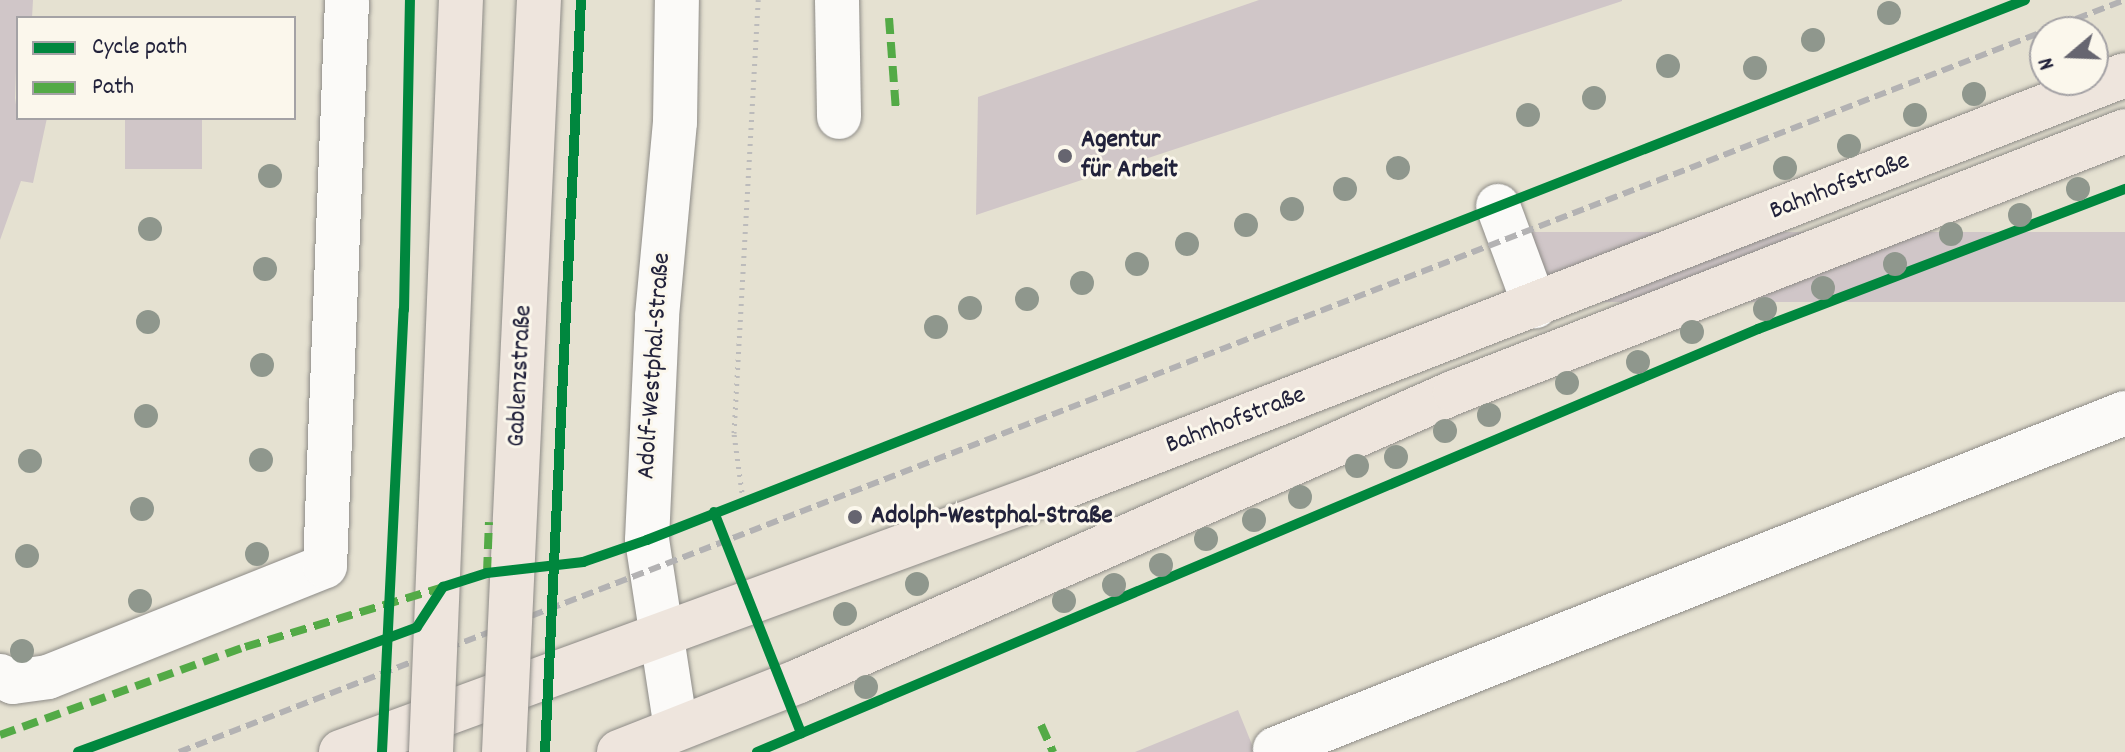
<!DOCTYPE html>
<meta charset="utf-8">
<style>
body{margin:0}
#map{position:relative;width:2125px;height:752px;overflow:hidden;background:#e5e1d1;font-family:Dekko,sans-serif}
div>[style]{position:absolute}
.building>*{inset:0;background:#d0c6c8;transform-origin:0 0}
.path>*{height:5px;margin-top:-2.5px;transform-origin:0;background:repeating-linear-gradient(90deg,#bcbbbb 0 2px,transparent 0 8px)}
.roads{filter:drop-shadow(0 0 2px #8d8b87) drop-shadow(0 0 2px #8d8b87)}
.minor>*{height:44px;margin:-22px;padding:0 22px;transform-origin:22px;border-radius:22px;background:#fbfaf8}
.major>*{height:44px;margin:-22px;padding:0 22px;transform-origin:22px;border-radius:22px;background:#eee5dd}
.rail>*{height:6px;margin-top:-3px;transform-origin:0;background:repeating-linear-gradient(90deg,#b3b2b3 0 12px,transparent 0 18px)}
.bridges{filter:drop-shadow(0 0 2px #8d8b87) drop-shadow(0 0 2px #8d8b87)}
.major-bridge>*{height:44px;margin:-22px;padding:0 22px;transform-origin:22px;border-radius:22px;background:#eee5dd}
.quiet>*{height:8px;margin-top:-4px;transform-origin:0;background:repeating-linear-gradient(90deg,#53aa46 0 16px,transparent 0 24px)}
.cycleway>*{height:10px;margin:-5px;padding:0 5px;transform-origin:5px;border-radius:5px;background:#00873e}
.trees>*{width:24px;height:24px;margin:-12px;border-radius:50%;background:#8f978d}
.dots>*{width:22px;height:22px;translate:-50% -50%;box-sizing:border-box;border:4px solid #fbf7ec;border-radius:50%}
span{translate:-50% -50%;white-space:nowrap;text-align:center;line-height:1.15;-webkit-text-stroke:6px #fbf7ec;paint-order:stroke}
.poi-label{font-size:26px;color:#22223b;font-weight:700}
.left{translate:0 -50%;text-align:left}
.street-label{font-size:26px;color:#22223b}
.legend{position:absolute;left:16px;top:16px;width:280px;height:104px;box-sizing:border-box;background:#fbf7ec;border:2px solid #a4a2a5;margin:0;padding:10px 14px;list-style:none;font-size:24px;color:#22223b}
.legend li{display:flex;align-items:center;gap:16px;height:40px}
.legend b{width:40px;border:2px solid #a4a2a5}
.north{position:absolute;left:2029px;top:16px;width:80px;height:80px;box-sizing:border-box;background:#fbf7ec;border:2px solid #a4a2a5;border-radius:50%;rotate:251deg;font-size:22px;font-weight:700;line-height:32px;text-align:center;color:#22223b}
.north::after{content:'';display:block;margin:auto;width:28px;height:36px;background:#666570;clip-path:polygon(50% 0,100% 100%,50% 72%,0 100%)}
</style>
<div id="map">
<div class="building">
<div style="clip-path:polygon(0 0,33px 0,32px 18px,18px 18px,15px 98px,18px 118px,47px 118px,33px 183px,21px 181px,0 240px)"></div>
<div style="clip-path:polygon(1259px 0,1622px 0,1622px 1px,976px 215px,978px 97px)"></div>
<div style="left:125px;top:118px;width:77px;height:51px"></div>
<div style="left:2125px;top:232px;width:70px;height:603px;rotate:90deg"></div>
<div style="clip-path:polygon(1238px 710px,1255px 752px,1135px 752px)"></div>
</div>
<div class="path">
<div style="left:743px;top:500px;width:68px;rotate:-97.7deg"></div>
<div style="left:734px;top:433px;width:434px;rotate:-86.8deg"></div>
</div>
<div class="roads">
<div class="minor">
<div style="left:837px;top:0;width:117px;rotate:89deg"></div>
<div style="left:1498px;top:206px;width:107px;rotate:69.7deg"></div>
<div style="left:0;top:676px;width:14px;rotate:25deg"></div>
<div style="left:13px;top:682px;width:35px;rotate:-8deg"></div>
<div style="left:48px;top:677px;width:298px;rotate:-21.8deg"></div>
<div style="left:325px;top:566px;width:566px;rotate:-87.77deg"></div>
<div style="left:676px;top:729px;width:191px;rotate:-98.7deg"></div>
<div style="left:647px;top:540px;width:224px;rotate:-87.4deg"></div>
<div style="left:657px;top:316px;width:195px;rotate:-84.7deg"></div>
<div style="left:675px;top:122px;width:122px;rotate:-89.1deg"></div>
<div style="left:1275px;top:749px;width:914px;rotate:-21.57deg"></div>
</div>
<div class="major">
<div style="left:341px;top:752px;width:756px;rotate:-20.11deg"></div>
<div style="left:1051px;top:492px;width:1152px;rotate:-21.22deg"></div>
<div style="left:619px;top:752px;width:193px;rotate:-21.5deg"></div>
<div style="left:799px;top:681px;width:717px;rotate:-23.78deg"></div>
<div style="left:1455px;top:392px;width:719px;rotate:-21.28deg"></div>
</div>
</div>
<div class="rail">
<div style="left:179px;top:752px;width:2086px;rotate:-21.13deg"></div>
</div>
<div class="bridges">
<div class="major-bridge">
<div style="left:431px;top:752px;width:753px;rotate:-87.72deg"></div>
<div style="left:504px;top:752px;width:753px;rotate:-87.34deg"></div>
</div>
</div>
<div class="quiet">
<div style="left:889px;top:18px;width:94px;rotate:85.7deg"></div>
<div style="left:487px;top:573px;width:51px;rotate:-87.8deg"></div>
<div style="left:1041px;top:725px;width:30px;rotate:66deg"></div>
<div style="left:0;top:735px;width:260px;rotate:-19.8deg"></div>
<div style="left:245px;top:647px;width:208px;rotate:-16.8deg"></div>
</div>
<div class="cycleway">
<div style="left:714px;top:512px;width:238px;rotate:68.5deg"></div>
<div style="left:78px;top:752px;width:361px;rotate:-20.2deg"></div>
<div style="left:417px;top:627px;width:48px;rotate:-57deg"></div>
<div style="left:443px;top:587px;width:46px;rotate:-17.7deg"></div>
<div style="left:487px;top:573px;width:97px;rotate:-6.5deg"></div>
<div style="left:583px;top:562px;width:68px;rotate:-19deg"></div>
<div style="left:647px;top:540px;width:1480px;rotate:-21.4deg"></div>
<div style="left:382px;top:752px;width:443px;rotate:-87.2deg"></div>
<div style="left:404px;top:310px;width:310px;rotate:-88.9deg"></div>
<div style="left:545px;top:752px;width:753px;rotate:-87.26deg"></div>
<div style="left:757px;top:752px;width:1087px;rotate:-22.91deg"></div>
<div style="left:1758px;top:329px;width:393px;rotate:-20.9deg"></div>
</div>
<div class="trees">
<div style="left:1889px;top:13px"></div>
<div style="left:1813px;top:40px"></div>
<div style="left:1668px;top:66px"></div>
<div style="left:1755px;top:68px"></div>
<div style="left:1974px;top:94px"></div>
<div style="left:1594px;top:98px"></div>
<div style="left:1528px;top:115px"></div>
<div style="left:1915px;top:115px"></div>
<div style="left:1849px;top:146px"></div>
<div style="left:1398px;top:168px"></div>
<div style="left:1785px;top:168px"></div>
<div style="left:270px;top:176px"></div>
<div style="left:1345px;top:189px"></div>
<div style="left:2078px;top:189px"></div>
<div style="left:1292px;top:209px"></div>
<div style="left:2020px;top:215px"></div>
<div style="left:1246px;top:225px"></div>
<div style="left:150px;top:229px"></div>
<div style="left:1951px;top:234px"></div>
<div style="left:1187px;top:244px"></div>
<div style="left:1137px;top:264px"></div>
<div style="left:1895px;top:264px"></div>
<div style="left:265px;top:269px"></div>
<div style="left:1082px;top:283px"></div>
<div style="left:1823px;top:288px"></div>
<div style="left:1027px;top:299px"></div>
<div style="left:970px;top:308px"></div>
<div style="left:1765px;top:309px"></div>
<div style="left:148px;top:322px"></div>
<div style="left:936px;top:327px"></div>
<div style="left:1692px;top:332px"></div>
<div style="left:1638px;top:362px"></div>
<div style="left:262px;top:365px"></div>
<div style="left:1567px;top:383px"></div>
<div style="left:1489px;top:415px"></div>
<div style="left:146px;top:416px"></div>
<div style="left:1445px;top:431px"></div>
<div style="left:1396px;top:457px"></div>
<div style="left:261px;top:460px"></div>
<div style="left:30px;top:461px"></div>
<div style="left:1357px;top:466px"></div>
<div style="left:1300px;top:497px"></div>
<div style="left:142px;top:509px"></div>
<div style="left:1254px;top:520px"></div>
<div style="left:1206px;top:539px"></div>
<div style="left:257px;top:554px"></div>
<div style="left:27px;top:556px"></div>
<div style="left:1161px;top:565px"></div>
<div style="left:917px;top:584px"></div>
<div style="left:1114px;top:585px"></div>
<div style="left:140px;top:601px"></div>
<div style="left:1064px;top:601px"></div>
<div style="left:845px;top:614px"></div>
<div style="left:22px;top:651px"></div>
<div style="left:866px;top:687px"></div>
</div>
<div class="dots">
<div style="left:1065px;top:156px;background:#666570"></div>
<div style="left:855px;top:517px;background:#666570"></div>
</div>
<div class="poi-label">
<span class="left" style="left:1081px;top:156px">Agentur<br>für Arbeit</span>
<span class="left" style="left:871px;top:517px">Adolph-Westphal-Straße</span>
</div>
<div class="street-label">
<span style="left:1840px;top:187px;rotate:-21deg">Bahnhofstraße</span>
<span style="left:655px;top:366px;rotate:-86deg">Adolf-Westphal-Straße</span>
<span style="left:521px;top:376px;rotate:-87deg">Gablenzstraße</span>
<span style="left:1236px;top:421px;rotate:-21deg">Bahnhofstraße</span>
</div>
<ul class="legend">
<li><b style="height:10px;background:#00873e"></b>Cycle path</li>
<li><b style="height:10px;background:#53aa46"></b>Path</li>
</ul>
<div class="north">N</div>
</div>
